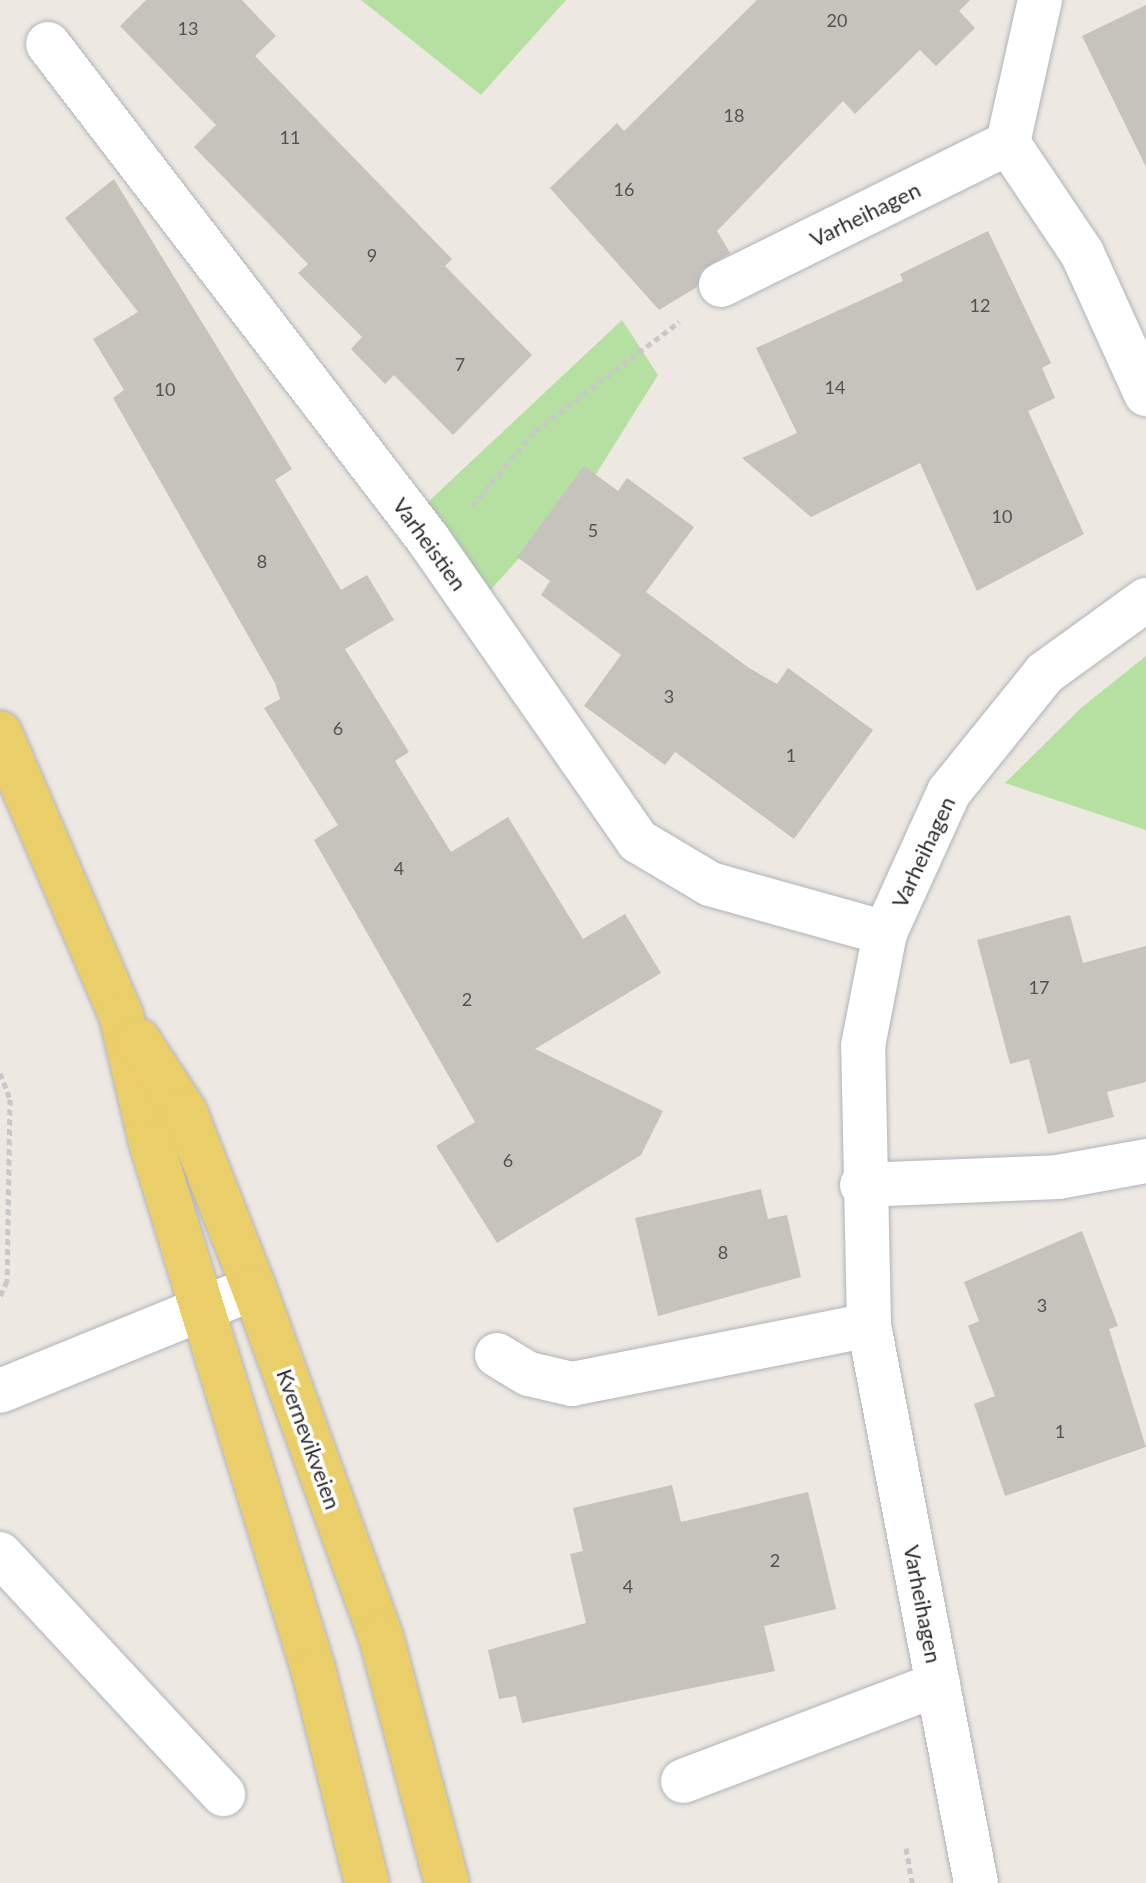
<!DOCTYPE html>
<style>
body{margin:0}
#map{position:relative;width:1146px;height:1883px;overflow:hidden;background:#ede8e1;font-family:Lato,sans-serif}
div>[style]{position:absolute}
.green>*{inset:0;background:#b5e0a1}
.building>*{inset:0;background:#c6c2bc}
.path>*{height:5px;margin-top:-2.5px;transform-origin:0;background:repeating-linear-gradient(90deg,#c8c8c8 0 6px,transparent 0 10px)}
.roads{filter:drop-shadow(0 0 2px #b1b2bc) drop-shadow(0 0 2px #b1b2bc)}
.minor>*{height:44px;margin:-22px;padding:0 22px;transform-origin:22px;border-radius:22px;background:#fff}
.major>*{height:44px;margin:-22px;padding:0 22px;transform-origin:22px;border-radius:22px;background:#e9ce6a}
span{translate:-50% -50%;white-space:nowrap;text-align:center;line-height:1.15;-webkit-text-stroke:7px #fff;paint-order:stroke}
.number-label{font-size:18px;color:#535251}
.number-label span{-webkit-text-stroke-width:0}
.street-label{font-size:22px;color:#2d2d2d}
</style>
<div id="map">
<div class="green">
<div style="clip-path:polygon(361px 0,566px 0,481px 95px)"></div>
<div style="clip-path:polygon(622px 320px,658px 375px,596px 474px,473px 609px,412px 517px)"></div>
<div style="clip-path:polygon(1146px 656px,1146px 830px,1005px 783px,1081px 708px)"></div>
</div>
<div class="building">
<div style="clip-path:polygon(146px 0,242px 0,276px 36px,255px 56px,452px 259px,445px 266px,532px 355px,453px 435px,394px 375px,385px 384px,351px 349px,362px 337px,298px 273px,308px 264px,194px 147px,216px 125px,120px 26px)"></div>
<div style="clip-path:polygon(757px 0,970px 0,959px 11px,975px 28px,936px 66px,920px 50px,855px 114px,843px 101px,717px 231px,730px 253px,701px 271px,697px 287px,659px 310px,550px 188px,617px 123px,624px 131px)"></div>
<div style="clip-path:polygon(1146px 5px,1146px 167px,1082px 36px)"></div>
<div style="clip-path:polygon(114px 179px,292px 469px,275px 480px,341px 590px,367px 575px,394px 620px,345px 649px,409px 752px,395px 761px,451px 852px,508px 817px,583px 939px,625px 914px,661px 973px,535px 1049px,663px 1111px,641px 1155px,497px 1243px,436px 1146px,475px 1122px,314px 840px,338px 825px,264px 708px,280px 699px,275px 683px,113px 398px,124px 390px,93px 339px,138px 312px,65px 218px)"></div>
<div style="clip-path:polygon(988px 231px,1051px 363px,1042px 368px,1055px 398px,1028px 411px,1084px 534px,977px 591px,920px 463px,811px 517px,742px 458px,797px 433px,756px 348px,903px 281px,900px 274px)"></div>
<div style="clip-path:polygon(584px 466px,618px 491px,627px 478px,694px 527px,646px 592px,749px 668px,777px 684px,788px 668px,873px 730px,794px 839px,675px 752px,665px 765px,584px 706px,621px 655px,541px 595px,550px 581px,517px 557px)"></div>
<div style="clip-path:polygon(1070px 915px,1083px 963px,1146px 946px,1146px 1082px,1107px 1092px,1114px 1117px,1048px 1134px,1029px 1059px,1010px 1064px,977px 940px)"></div>
<div style="clip-path:polygon(761px 1189px,768px 1219px,787px 1215px,801px 1277px,658px 1316px,635px 1218px)"></div>
<div style="clip-path:polygon(1082px 1231px,1118px 1326px,1109px 1329px,1146px 1447px,1005px 1496px,974px 1404px,995px 1396px,968px 1326px,979px 1321px,964px 1282px)"></div>
<div style="clip-path:polygon(672px 1485px,681px 1522px,808px 1492px,836px 1609px,764px 1626px,775px 1671px,522px 1723px,516px 1696px,499px 1699px,488px 1650px,586px 1623px,570px 1554px,583px 1551px,573px 1508px)"></div>
</div>
<div class="path">
<div style="left:472px;top:506px;width:98px;rotate:-50deg"></div>
<div style="left:535px;top:431px;width:181px;rotate:-37.1deg"></div>
<div style="left:0;top:1073px;width:28px;rotate:69deg"></div>
<div style="left:10px;top:1099px;width:182px;rotate:90.9deg"></div>
<div style="left:7px;top:1281px;width:17px;rotate:115deg"></div>
<div style="left:906px;top:1848px;width:36px;rotate:80deg"></div>
</div>
<div class="roads">
<div class="minor">
<div style="left:48px;top:44px;width:624px;rotate:52.49deg"></div>
<div style="left:428px;top:539px;width:368px;rotate:55.2deg"></div>
<div style="left:638px;top:841px;width:84px;rotate:30.8deg"></div>
<div style="left:710px;top:884px;width:182px;rotate:15.6deg"></div>
<div style="left:1008px;top:143px;width:133px;rotate:56.1deg"></div>
<div style="left:1082px;top:253px;width:155px;rotate:65.6deg"></div>
<div style="left:721px;top:285px;width:320px;rotate:-26.3deg"></div>
<div style="left:1008px;top:143px;width:147px;rotate:-77.4deg"></div>
<div style="left:862px;top:1185px;width:196px;rotate:-2.3deg"></div>
<div style="left:1058px;top:1177px;width:89px;rotate:-10.3deg"></div>
<div style="left:497px;top:1355px;width:37px;rotate:31deg"></div>
<div style="left:529px;top:1374px;width:44px;rotate:13.1deg"></div>
<div style="left:572px;top:1384px;width:303px;rotate:-11.2deg"></div>
<div style="left:0;top:1391px;width:274px;rotate:-22.1deg"></div>
<div style="left:0;top:1554px;width:328px;rotate:47.1deg"></div>
<div style="left:683px;top:1781px;width:273px;rotate:-20.8deg"></div>
<div style="left:976px;top:1883px;width:568px;rotate:-100.86deg"></div>
<div style="left:869px;top:1325px;width:279px;rotate:-91.2deg"></div>
<div style="left:863px;top:1046px;width:115px;rotate:-79deg"></div>
<div style="left:885px;top:933px;width:155px;rotate:-65.6deg"></div>
<div style="left:949px;top:792px;width:153px;rotate:-51.1deg"></div>
<div style="left:1045px;top:673px;width:125px;rotate:-35.9deg"></div>
</div>
<div class="major">
<div style="left:0;top:733px;width:307px;rotate:66.8deg"></div>
<div style="left:121px;top:1015px;width:130px;rotate:76.7deg"></div>
<div style="left:151px;top:1142px;width:554px;rotate:72.9deg"></div>
<div style="left:314px;top:1672px;width:218px;rotate:75.9deg"></div>
<div style="left:138px;top:1040px;width:86px;rotate:56.9deg"></div>
<div style="left:185px;top:1112px;width:189px;rotate:68.6deg"></div>
<div style="left:254px;top:1288px;width:371px;rotate:70deg"></div>
<div style="left:381px;top:1637px;width:255px;rotate:75deg"></div>
</div>
</div>
<div class="number-label">
<span style="left:837px;top:20px">20</span>
<span style="left:188px;top:28px">13</span>
<span style="left:734px;top:115px">18</span>
<span style="left:290px;top:137px">11</span>
<span style="left:624px;top:189px">16</span>
<span style="left:372px;top:255px">9</span>
<span style="left:980px;top:305px">12</span>
<span style="left:460px;top:364px">7</span>
<span style="left:835px;top:387px">14</span>
<span style="left:165px;top:389px">10</span>
<span style="left:1002px;top:516px">10</span>
<span style="left:593px;top:530px">5</span>
<span style="left:262px;top:561px">8</span>
<span style="left:669px;top:696px">3</span>
<span style="left:338px;top:728px">6</span>
<span style="left:791px;top:755px">1</span>
<span style="left:399px;top:868px">4</span>
<span style="left:1039px;top:987px">17</span>
<span style="left:467px;top:999px">2</span>
<span style="left:508px;top:1160px">6</span>
<span style="left:723px;top:1252px">8</span>
<span style="left:1042px;top:1305px">3</span>
<span style="left:1060px;top:1431px">1</span>
<span style="left:775px;top:1560px">2</span>
<span style="left:628px;top:1586px">4</span>
</div>
<div class="street-label">
<span style="left:865px;top:214px;rotate:-26deg">Varheihagen</span>
<span style="left:430px;top:544px;rotate:54deg">Varheistien</span>
<span style="left:923px;top:852px;rotate:-65deg">Varheihagen</span>
<span style="left:309px;top:1439px;rotate:70deg">Kvernevikveien</span>
<span style="left:923px;top:1604px;rotate:79deg">Varheihagen</span>
</div>
</div>
